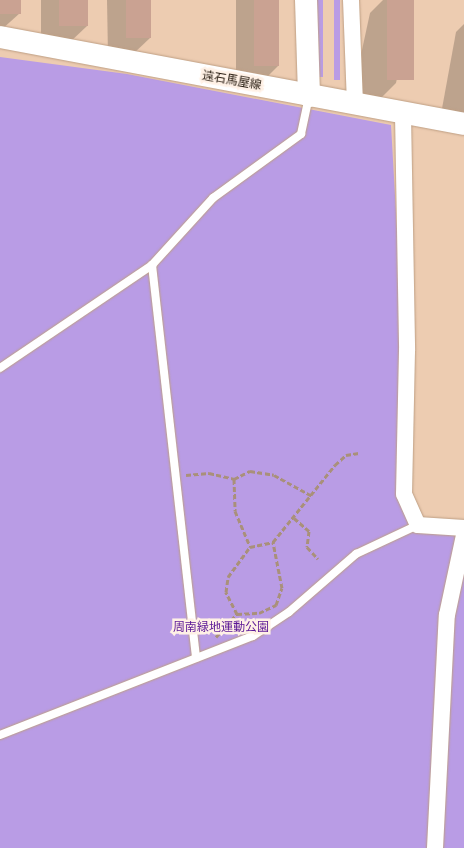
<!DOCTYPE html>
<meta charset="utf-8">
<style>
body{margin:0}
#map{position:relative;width:464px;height:848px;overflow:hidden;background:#edccb1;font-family:"PT Sans Narrow","Noto Sans JP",sans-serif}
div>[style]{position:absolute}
.green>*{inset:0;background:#b99ce5;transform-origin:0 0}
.shadow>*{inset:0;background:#0003}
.building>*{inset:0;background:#caa292;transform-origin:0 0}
.path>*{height:3px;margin-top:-1.5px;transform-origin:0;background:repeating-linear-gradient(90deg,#a9907a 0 5px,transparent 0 7.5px)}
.roads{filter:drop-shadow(0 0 1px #be9f84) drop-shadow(0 0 1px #be9f84)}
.lane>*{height:8px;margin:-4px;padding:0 4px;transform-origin:4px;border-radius:4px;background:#fff}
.street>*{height:16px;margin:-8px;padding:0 8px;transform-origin:8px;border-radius:8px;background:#fff}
.secondary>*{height:22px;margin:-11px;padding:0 11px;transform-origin:11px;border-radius:11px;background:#fff}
span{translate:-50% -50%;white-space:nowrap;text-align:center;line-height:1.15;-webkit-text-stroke:5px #fff1e6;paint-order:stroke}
.street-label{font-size:12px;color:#2c2015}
.park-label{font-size:12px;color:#5b1796}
</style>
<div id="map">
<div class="green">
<div style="left:314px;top:0;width:9px;height:77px"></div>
<div style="left:334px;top:0;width:6px;height:80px"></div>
<div style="clip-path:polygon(0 57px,127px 74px,391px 125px,405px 370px,403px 501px,416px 520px,464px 524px,464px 848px,0 848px)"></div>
</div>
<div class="shadow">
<div style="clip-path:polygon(0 0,20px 0,20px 13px,0 31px)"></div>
<div style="clip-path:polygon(41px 0,87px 0,87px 26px,68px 44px,41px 44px)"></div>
<div style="clip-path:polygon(107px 0,149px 0,150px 38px,131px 56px,108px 56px)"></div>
<div style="clip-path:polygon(236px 0,278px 0,278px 66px,260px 84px,236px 84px)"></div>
<div style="clip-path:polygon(383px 0,413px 0,396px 83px,377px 102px,352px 96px,370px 13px)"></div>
<div style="clip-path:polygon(464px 24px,464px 119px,441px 114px,456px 32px)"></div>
</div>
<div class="building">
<div style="left:0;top:0;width:21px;height:14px"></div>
<div style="left:59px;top:0;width:29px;height:26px"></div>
<div style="left:126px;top:0;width:25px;height:38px"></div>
<div style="left:254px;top:0;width:25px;height:66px"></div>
<div style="left:387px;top:0;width:27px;height:80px"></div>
</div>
<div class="path">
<div style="left:186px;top:475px;width:23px;rotate:-5deg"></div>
<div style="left:209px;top:473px;width:26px;rotate:13deg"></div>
<div style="left:234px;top:479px;width:18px;rotate:-27deg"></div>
<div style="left:250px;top:471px;width:24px;rotate:9deg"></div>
<div style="left:274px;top:475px;width:43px;rotate:28.9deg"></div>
<div style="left:234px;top:479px;width:32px;rotate:88deg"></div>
<div style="left:235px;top:511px;width:39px;rotate:67deg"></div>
<div style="left:294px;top:518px;width:20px;rotate:41deg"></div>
<div style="left:309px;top:531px;width:16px;rotate:97deg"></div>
<div style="left:307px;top:547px;width:16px;rotate:47deg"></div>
<div style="left:237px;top:614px;width:25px;rotate:-117deg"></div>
<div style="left:226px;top:592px;width:15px;rotate:-82deg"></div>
<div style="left:228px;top:577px;width:37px;rotate:-54deg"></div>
<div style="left:250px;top:547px;width:24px;rotate:-12deg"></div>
<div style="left:273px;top:542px;width:99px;rotate:-51.2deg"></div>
<div style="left:335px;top:465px;width:15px;rotate:-42deg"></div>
<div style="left:346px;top:455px;width:13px;rotate:-9deg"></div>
<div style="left:216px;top:637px;width:31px;rotate:-48deg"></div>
<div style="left:237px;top:614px;width:22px;rotate:-3deg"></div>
<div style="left:259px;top:613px;width:19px;rotate:-25deg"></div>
<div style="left:276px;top:605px;width:18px;rotate:-71deg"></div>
<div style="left:282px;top:588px;width:47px;rotate:-101.1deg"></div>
</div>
<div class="roads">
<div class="lane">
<div style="left:152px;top:265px;width:395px;rotate:83.6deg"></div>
<div style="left:0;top:368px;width:184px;rotate:-34.1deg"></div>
<div style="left:152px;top:265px;width:91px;rotate:-47.7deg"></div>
<div style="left:213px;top:198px;width:109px;rotate:-36deg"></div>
<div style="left:301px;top:134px;width:38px;rotate:-78deg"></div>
<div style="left:0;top:735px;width:272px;rotate:-21.4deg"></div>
<div style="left:253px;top:636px;width:43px;rotate:-33.7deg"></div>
<div style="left:289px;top:612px;width:89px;rotate:-40.9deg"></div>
<div style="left:356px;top:554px;width:68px;rotate:-25.1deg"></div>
</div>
<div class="street">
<div style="left:351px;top:0;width:105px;rotate:87.8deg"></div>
<div style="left:403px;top:114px;width:237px;rotate:89deg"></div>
<div style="left:407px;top:351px;width:143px;rotate:91.2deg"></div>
<div style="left:404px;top:494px;width:34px;rotate:66deg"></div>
<div style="left:418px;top:525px;width:46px;rotate:3.7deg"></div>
<div style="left:435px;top:848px;width:233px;rotate:-87.1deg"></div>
<div style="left:447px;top:615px;width:82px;rotate:-78deg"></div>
</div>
<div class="secondary">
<div style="left:306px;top:0;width:96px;rotate:88.2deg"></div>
<div style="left:0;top:37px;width:472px;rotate:10.6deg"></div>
</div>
</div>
<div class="street-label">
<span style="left:232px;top:80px;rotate:10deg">遠石馬屋線</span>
</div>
<div class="park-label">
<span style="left:221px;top:627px">周南緑地運動公園</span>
</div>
</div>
